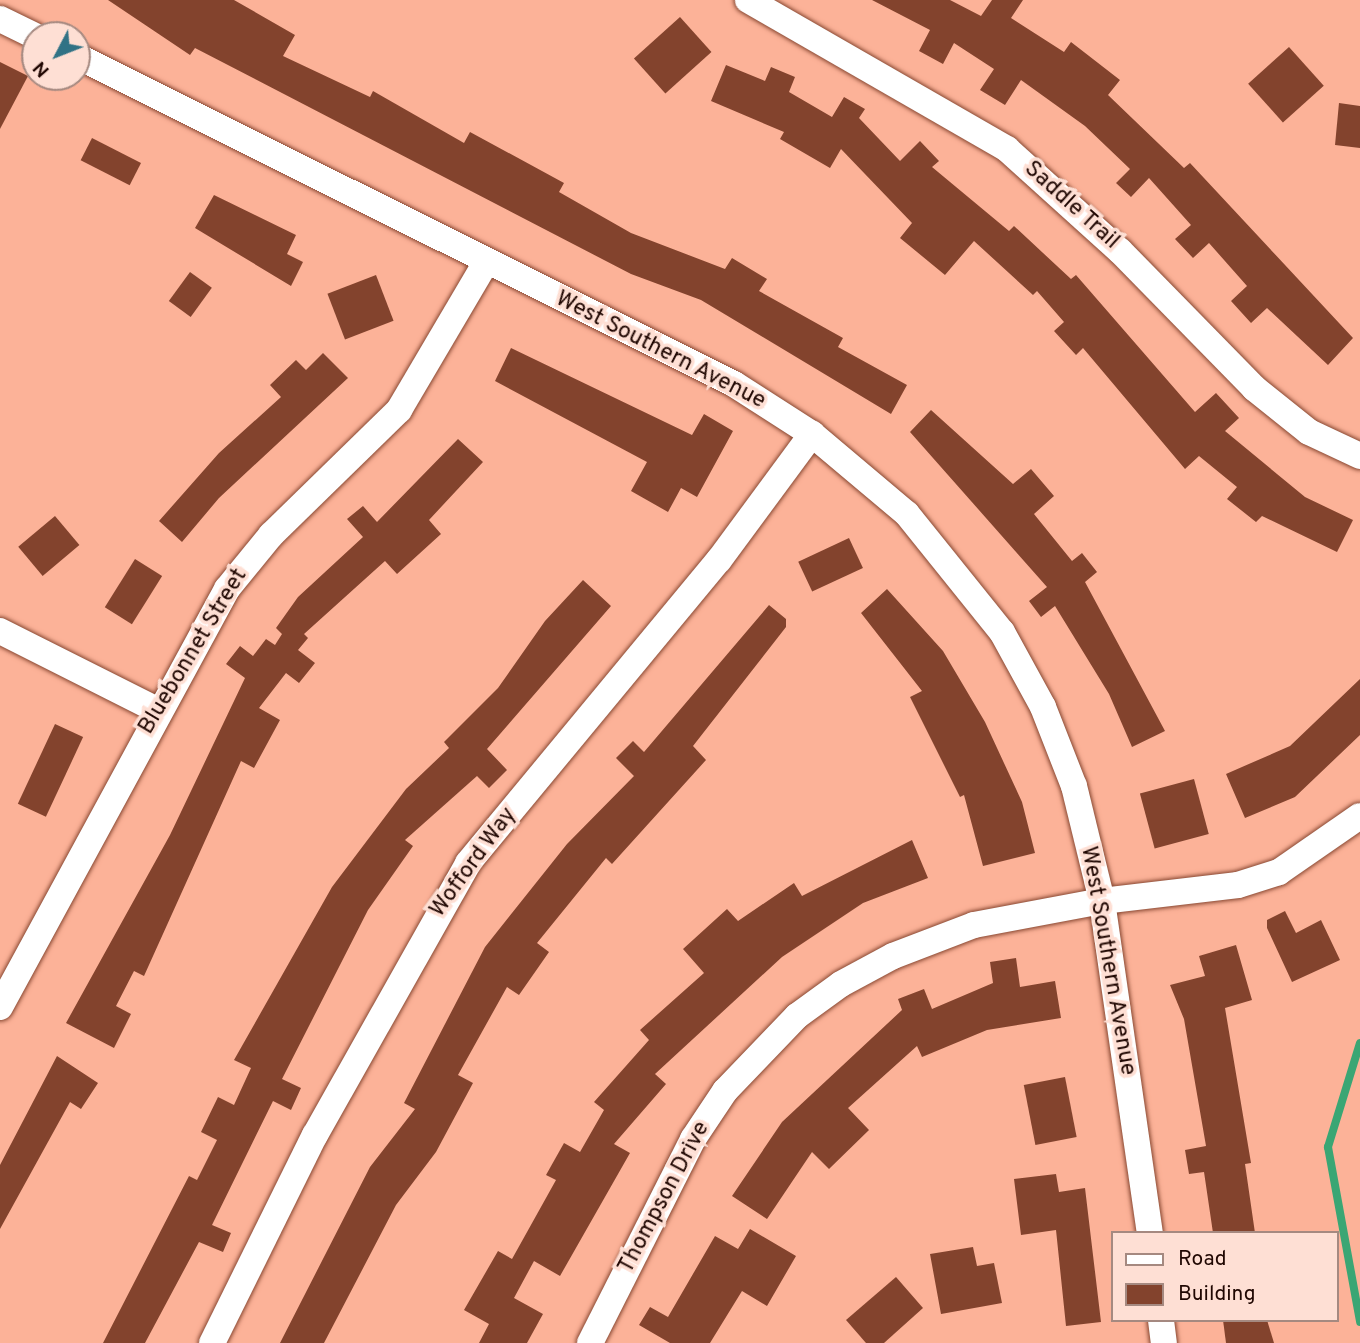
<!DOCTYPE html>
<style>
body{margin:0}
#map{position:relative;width:1360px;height:1343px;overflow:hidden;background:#fcb298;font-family:Overpass,sans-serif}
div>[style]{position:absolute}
.stream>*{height:8px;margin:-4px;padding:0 4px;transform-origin:4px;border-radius:4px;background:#3aa674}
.building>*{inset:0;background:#83432d;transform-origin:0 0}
.roads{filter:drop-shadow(0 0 2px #884832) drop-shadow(0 0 2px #884832)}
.minor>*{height:26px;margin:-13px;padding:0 13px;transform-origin:13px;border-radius:13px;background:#fff}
span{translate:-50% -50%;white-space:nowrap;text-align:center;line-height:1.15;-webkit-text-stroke:7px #fedfd4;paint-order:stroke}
.street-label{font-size:23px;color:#200702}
.legend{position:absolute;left:1111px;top:1231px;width:228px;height:91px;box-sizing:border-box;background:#fedfd4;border:2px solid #a58980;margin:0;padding:9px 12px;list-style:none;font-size:21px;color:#200702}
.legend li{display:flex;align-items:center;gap:14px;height:35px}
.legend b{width:35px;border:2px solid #a58980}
.north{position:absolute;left:21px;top:21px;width:70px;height:70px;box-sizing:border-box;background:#fedfd4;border:2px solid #a58980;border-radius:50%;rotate:228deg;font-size:19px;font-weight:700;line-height:28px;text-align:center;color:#200702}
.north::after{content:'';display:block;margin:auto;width:24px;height:32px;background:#317285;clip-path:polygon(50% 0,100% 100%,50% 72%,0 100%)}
</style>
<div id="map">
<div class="stream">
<div style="left:1360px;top:1043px;width:109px;rotate:107.1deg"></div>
<div style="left:1328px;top:1147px;width:178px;rotate:79.6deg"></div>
</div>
<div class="building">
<div style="clip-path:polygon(108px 0,234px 0,295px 35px,283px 56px,370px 97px,373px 91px,464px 143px,470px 132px,564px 183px,559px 192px,631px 233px,725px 269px,732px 258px,767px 279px,759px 291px,843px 338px,838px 347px,907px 385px,891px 414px,701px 300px,631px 274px,195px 48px,190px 55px)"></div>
<div style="clip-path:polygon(872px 0,950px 0,981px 16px,992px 0,1023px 0,1011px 18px,1064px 52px,1071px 42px,1120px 80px,1108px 95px,1184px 168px,1190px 163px,1353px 338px,1328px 365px,1267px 308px,1251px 323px,1231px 301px,1247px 286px,1209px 243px,1193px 258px,1175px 239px,1191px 225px,1149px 178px,1131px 197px,1116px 183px,1130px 169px,1085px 126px,1021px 80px,1005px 105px,980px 90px,994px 69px,954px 43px,943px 64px,919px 51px,930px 30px)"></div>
<div style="left:680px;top:17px;width:47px;height:62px;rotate:48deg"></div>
<div style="left:1289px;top:47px;width:52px;height:55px;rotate:48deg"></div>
<div style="clip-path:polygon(0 62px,28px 76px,0 129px)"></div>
<div style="clip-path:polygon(726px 65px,765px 81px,771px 67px,795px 77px,789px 92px,832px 117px,844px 97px,865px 109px,859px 118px,900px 161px,920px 141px,939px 161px,932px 167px,1009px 231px,1014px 226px,1071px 279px,1076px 275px,1195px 412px,1216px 393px,1239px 418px,1225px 431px,1305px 497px,1353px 520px,1337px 552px,1262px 516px,1256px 522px,1227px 499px,1237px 487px,1199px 456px,1185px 469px,1083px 348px,1076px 355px,1054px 331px,1064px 322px,1037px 291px,1033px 295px,974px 241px,945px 275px,900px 238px,912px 223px,841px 149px,830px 168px,780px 139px,784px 132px,711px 101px)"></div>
<div style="clip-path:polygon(1339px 103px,1360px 106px,1360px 148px,1335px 145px)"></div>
<div style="left:92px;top:138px;width:55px;height:25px;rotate:27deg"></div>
<div style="clip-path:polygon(214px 195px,296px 235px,287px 254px,303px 262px,291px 286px,195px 228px)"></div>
<div style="left:190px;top:272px;width:27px;height:36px;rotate:36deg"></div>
<div style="left:376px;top:275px;width:49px;height:52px;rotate:69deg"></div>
<div style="clip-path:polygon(511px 348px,692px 435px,704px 414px,733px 431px,697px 497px,681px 488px,668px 512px,631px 491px,647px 462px,495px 381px)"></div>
<div style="clip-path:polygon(323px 353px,348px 378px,219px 498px,182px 542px,159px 521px,219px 453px,281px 397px,270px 385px,296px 360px,306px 370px)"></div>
<div style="clip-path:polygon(931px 410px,1013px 484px,1031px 469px,1054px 496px,1034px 514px,1072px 561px,1082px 553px,1097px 572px,1085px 582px,1165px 731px,1132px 747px,1109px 694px,1055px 606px,1041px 617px,1029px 601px,1047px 587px,910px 432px)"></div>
<div style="clip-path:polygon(458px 439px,483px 462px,429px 520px,441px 534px,397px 574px,385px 561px,304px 634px,308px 638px,298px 650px,315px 663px,299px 683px,286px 673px,259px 708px,280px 720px,254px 768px,241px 761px,144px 976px,134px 971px,116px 1006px,131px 1014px,114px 1048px,66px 1023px,170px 835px,245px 678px,226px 664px,240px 646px,253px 656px,266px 639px,275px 645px,282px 634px,276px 628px,298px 597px,363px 537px,347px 519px,363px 506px,377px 522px)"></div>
<div style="left:55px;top:516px;width:38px;height:48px;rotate:50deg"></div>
<div style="left:849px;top:538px;width:33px;height:56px;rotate:65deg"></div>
<div style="left:135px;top:559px;width:32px;height:57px;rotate:32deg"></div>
<div style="clip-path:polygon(583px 580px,611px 606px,487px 749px,507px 770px,489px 788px,477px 776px,405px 840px,413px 846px,368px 910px,282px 1079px,301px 1088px,291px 1110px,273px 1101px,212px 1225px,231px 1233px,223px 1252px,199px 1242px,145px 1343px,103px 1343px,189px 1176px,197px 1180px,217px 1140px,201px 1132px,218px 1097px,234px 1105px,251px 1068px,234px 1060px,332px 887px,406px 789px,449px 748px,444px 742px,498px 688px,545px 621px)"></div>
<div style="clip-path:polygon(887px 589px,943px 651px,985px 722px,1022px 802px,1035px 853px,983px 866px,964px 795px,960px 797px,910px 697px,922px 691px,861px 613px)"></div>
<div style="clip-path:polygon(769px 605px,786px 619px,786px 627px,693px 746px,706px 760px,612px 864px,606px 858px,537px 943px,549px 952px,519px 995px,507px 987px,458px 1075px,473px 1083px,436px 1152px,396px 1205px,324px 1343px,280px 1343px,370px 1167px,415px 1109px,404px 1103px,485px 947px,567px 844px,634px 776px,616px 758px,633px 741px,644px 752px)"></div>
<div style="clip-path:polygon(1360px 679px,1360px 735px,1295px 797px,1245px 818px,1226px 774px,1290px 746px)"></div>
<div style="left:55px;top:724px;width:31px;height:88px;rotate:25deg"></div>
<div style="left:1194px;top:779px;width:57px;height:56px;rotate:75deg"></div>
<div style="clip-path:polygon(912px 840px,928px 878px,863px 903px,782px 957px,655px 1074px,666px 1084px,614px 1144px,630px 1153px,560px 1276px,534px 1261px,514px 1298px,543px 1314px,527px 1343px,479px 1343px,489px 1324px,464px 1310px,498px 1251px,512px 1259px,556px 1180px,546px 1175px,564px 1143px,580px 1152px,604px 1110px,594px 1102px,649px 1040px,640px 1030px,704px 973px,683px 949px,727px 909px,738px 921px,794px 883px,802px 896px)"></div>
<div style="clip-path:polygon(1285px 911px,1296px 933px,1321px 920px,1340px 960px,1292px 982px,1267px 928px,1267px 920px)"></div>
<div style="clip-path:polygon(1236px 945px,1252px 1000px,1225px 1008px,1251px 1163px,1245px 1164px,1255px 1233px,1213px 1233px,1204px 1172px,1189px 1174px,1185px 1150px,1206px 1146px,1184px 1019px,1170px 985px,1205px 976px,1199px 956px)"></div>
<div style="clip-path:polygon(1016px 958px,1020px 987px,1055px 981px,1061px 1018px,987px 1030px,922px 1057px,917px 1046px,848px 1108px,869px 1130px,829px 1169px,812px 1152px,767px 1219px,732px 1196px,782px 1122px,902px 1010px,898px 999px,924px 989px,932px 1009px,993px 983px,990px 962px)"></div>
<div style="clip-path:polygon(57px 1056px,98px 1083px,81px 1109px,70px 1102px,0 1229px,0 1165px)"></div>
<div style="left:1065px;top:1077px;width:61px;height:42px;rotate:79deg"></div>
<div style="clip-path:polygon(1056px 1174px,1059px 1192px,1085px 1188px,1101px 1322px,1066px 1326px,1056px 1230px,1021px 1235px,1014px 1179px)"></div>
<div style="clip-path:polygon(750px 1229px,796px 1256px,767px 1306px,742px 1291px,710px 1343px,670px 1343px,639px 1325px,650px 1307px,668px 1317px,715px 1236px,738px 1249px)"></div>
<div style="clip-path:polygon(973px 1247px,977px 1266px,994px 1263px,1002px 1303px,941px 1314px,930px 1254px)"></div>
<div style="clip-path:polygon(896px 1277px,923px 1308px,884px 1343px,866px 1343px,846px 1320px)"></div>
<div style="clip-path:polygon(1223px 1320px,1267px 1320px,1274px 1343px,1226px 1343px)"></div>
</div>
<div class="roads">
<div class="minor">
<div style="left:748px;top:0;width:299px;rotate:29.9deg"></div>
<div style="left:1007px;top:149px;width:152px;rotate:42.1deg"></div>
<div style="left:1120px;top:251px;width:192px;rotate:45.6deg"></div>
<div style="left:1254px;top:388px;width:70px;rotate:38.7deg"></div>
<div style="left:1309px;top:432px;width:56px;rotate:25.2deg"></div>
<div style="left:0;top:19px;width:39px;rotate:26deg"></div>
<div style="left:77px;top:56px;width:734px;rotate:26.53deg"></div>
<div style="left:734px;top:384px;width:93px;rotate:32.7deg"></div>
<div style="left:812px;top:434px;width:124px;rotate:40.1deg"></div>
<div style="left:907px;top:514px;width:151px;rotate:51.2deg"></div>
<div style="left:1002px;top:632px;width:85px;rotate:61.3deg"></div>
<div style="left:1043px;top:707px;width:85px;rotate:68.6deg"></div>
<div style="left:1074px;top:786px;width:118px;rotate:76.3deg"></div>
<div style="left:1102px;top:901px;width:335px;rotate:81.8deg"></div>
<div style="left:0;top:631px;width:176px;rotate:26.7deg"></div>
<div style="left:0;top:1007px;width:476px;rotate:-61.5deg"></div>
<div style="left:227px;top:589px;width:70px;rotate:-50.8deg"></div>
<div style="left:271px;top:535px;width:179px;rotate:-44.3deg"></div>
<div style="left:399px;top:410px;width:169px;rotate:-59.5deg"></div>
<div style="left:1161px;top:1320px;width:23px;rotate:83deg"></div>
<div style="left:212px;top:1343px;width:232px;rotate:-63.7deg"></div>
<div style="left:315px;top:1135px;width:312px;rotate:-60.6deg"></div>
<div style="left:468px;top:863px;width:393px;rotate:-50.4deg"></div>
<div style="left:719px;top:560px;width:157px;rotate:-53.6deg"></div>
<div style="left:590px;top:1343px;width:229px;rotate:-63.2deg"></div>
<div style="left:693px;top:1139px;width:58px;rotate:-56.3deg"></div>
<div style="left:725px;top:1091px;width:104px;rotate:-46.2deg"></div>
<div style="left:797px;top:1016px;width:54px;rotate:-36deg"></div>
<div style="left:841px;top:984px;width:59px;rotate:-28.3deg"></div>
<div style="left:893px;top:956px;width:87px;rotate:-20.9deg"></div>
<div style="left:974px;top:925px;width:130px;rotate:-10.6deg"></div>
<div style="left:1102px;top:901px;width:137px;rotate:-6.7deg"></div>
<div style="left:1238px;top:885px;width:43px;rotate:-17.6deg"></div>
<div style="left:1279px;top:872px;width:98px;rotate:-34.7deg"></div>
</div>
</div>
<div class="street-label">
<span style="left:1071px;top:206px;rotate:42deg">Saddle Trail</span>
<span style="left:660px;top:351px;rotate:27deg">West Southern Avenue</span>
<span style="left:194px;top:652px;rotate:-59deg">Bluebonnet Street</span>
<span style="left:474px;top:863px;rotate:-54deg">Wofford Way</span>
<span style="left:1107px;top:961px;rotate:80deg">West Southern Avenue</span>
<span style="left:665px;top:1198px;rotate:-62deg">Thompson Drive</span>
</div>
<ul class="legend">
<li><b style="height:9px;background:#fff"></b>Road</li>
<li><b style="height:19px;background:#83432d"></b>Building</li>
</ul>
<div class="north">N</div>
</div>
